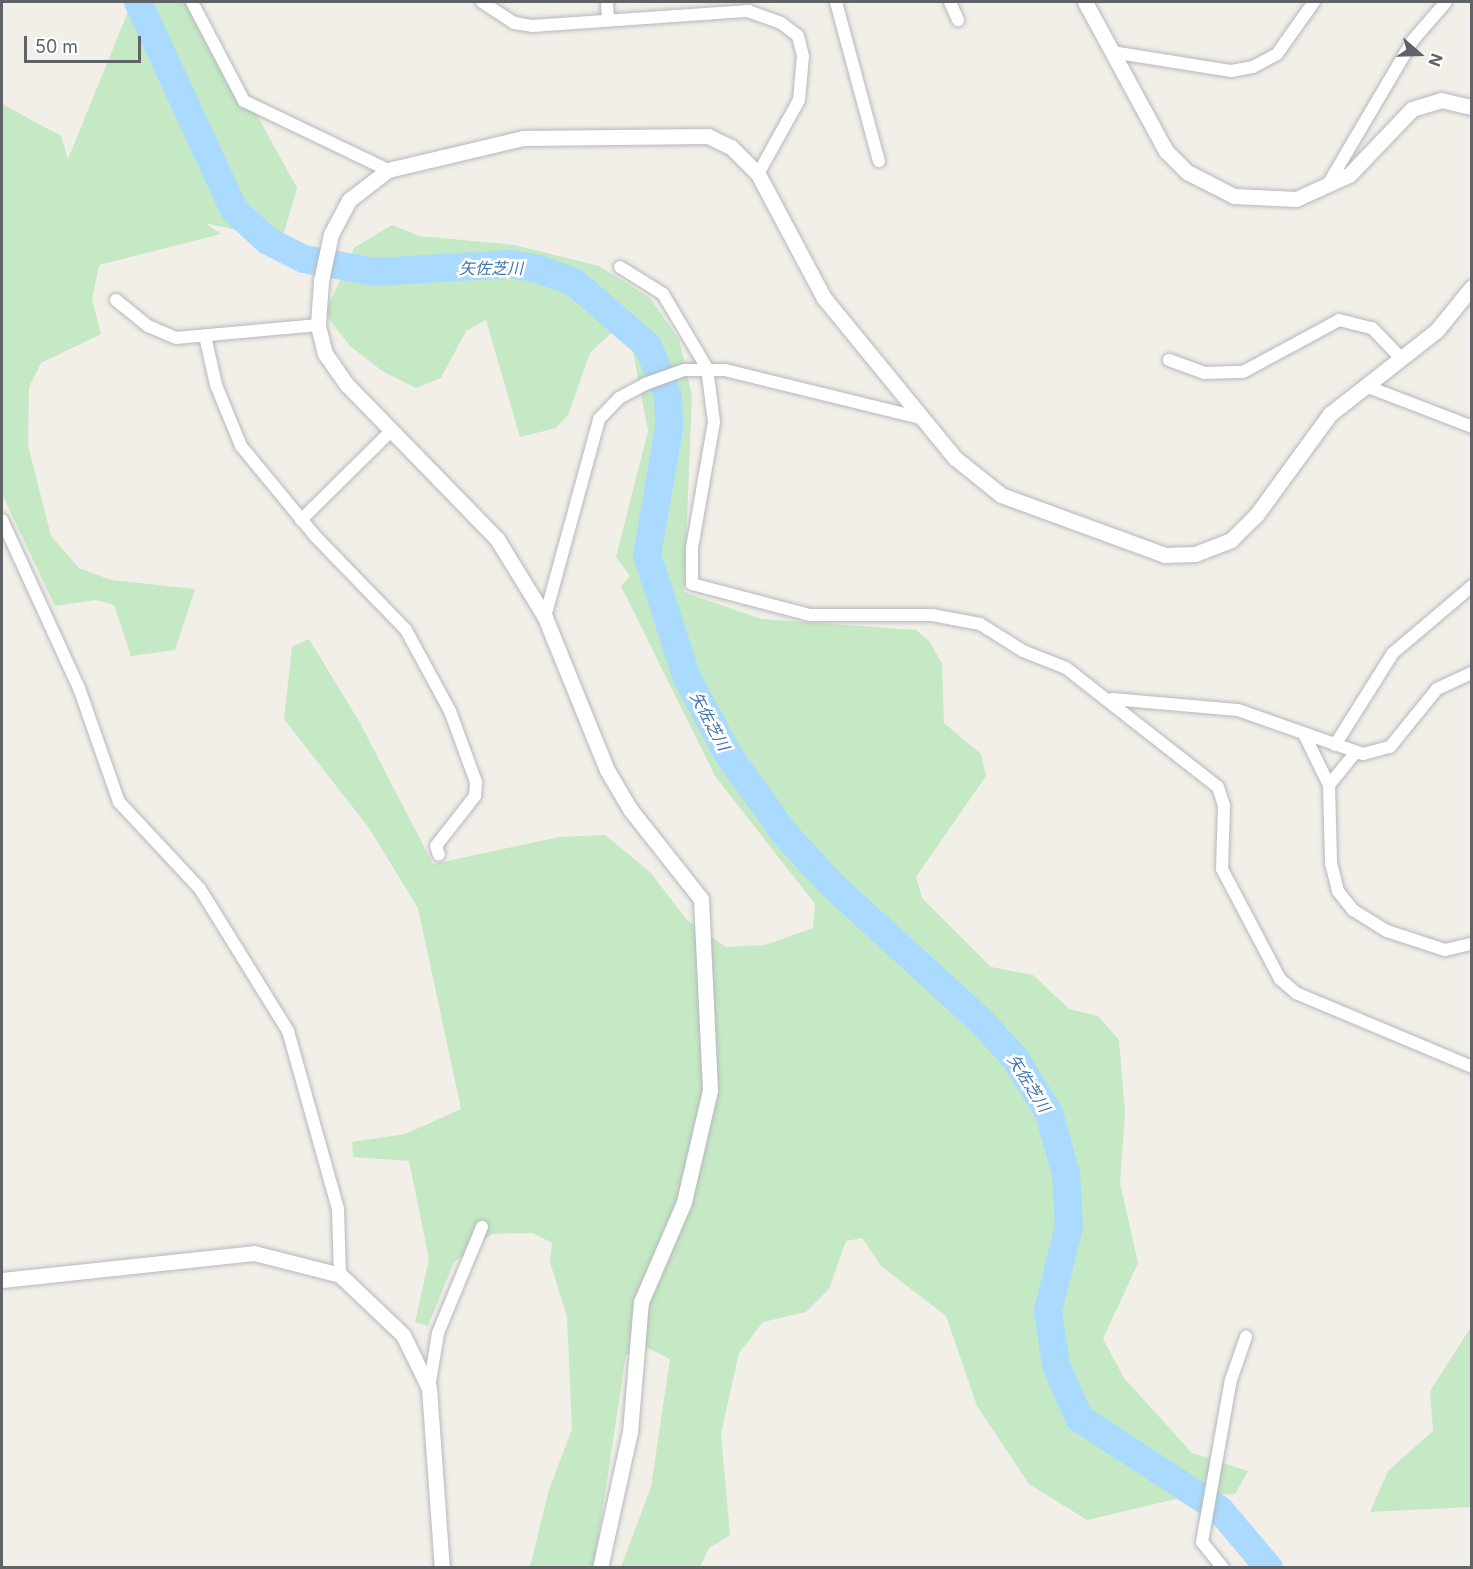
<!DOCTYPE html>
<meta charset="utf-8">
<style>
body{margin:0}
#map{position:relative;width:1473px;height:1569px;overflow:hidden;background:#f1efe8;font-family:Inter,"Noto Sans JP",sans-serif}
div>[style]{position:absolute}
.green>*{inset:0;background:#c5e8c5}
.river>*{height:28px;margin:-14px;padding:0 14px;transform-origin:14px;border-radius:14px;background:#aadaff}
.roads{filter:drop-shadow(0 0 2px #b5b8bc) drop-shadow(0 0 2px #b5b8bc)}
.minor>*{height:12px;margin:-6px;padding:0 6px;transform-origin:6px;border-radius:6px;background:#fff}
.tertiary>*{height:15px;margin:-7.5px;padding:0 7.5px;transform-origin:7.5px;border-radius:7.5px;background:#fff}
span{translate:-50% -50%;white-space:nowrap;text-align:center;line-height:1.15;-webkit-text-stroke:5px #fff;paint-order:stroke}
.water-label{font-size:16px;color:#4174aa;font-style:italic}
.frame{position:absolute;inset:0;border:3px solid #5f6368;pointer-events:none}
.north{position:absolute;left:1389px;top:24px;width:60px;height:60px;-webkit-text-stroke:4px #fff;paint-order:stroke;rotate:110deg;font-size:16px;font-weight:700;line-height:24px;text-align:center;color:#5f6368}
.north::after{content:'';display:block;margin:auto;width:21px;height:27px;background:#5f6368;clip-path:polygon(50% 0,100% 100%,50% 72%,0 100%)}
.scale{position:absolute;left:24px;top:36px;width:117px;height:27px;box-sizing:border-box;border:3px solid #5f6368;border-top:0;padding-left:8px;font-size:18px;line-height:21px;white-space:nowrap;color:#5f6368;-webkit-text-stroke:4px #fff;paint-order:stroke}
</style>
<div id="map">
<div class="green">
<div style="clip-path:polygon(132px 2px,185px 2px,200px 11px,297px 188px,282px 240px,205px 223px,221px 234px,99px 265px,92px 300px,101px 334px,41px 363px,29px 387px,28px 445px,51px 536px,79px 568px,111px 580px,195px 589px,175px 650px,131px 656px,114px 605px,96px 600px,55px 606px,2px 494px,2px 104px,61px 136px,68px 159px)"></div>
<div style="clip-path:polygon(392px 225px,419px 236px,514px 245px,599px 266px,650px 298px,679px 339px,692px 396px,684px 592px,761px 619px,916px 630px,929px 641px,942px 664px,944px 723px,981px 754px,986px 776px,916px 877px,922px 898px,991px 967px,1033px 975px,1069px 1009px,1098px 1016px,1119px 1040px,1125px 1112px,1120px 1183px,1138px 1263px,1103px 1339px,1124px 1378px,1192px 1453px,1248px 1471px,1235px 1494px,1193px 1495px,1087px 1520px,1029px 1484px,977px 1406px,946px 1316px,881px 1266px,862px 1238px,846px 1241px,829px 1289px,806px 1312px,763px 1322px,739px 1353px,721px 1434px,730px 1535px,709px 1548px,700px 1567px,621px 1567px,651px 1487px,670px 1359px,648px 1348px,626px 1354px,594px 1567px,530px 1567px,549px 1490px,572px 1429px,567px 1317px,550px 1262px,552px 1243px,533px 1233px,492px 1234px,454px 1262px,428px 1326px,415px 1322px,429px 1259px,409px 1161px,353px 1157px,352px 1142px,405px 1134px,461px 1109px,418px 908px,369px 828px,284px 719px,292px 647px,309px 639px,360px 723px,433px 864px,559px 837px,605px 835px,650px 872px,687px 920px,726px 947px,765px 945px,813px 928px,815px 904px,715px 776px,621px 586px,630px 576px,616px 557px,648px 431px,633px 351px,611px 333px,590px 353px,568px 415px,556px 428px,520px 437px,486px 320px,466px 331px,441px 378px,416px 388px,382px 371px,350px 346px,325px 314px,354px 248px)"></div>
<div style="clip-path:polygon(1471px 1327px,1471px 1507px,1370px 1512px,1388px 1471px,1433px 1431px,1430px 1391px)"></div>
</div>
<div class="river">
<div style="left:138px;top:2px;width:229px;rotate:65.2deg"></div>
<div style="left:234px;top:210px;width:46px;rotate:42.4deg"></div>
<div style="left:268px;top:241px;width:40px;rotate:26.6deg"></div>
<div style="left:304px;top:259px;width:72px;rotate:10.4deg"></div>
<div style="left:375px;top:272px;width:136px;rotate:-3.4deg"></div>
<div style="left:511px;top:264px;width:27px;rotate:10deg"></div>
<div style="left:538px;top:269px;width:38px;rotate:20deg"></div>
<div style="left:574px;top:282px;width:98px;rotate:40.9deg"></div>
<div style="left:648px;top:346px;width:54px;rotate:68.2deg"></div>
<div style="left:668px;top:396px;width:32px;rotate:88deg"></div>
<div style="left:669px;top:428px;width:129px;rotate:99.8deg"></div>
<div style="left:647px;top:555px;width:129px;rotate:72deg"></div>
<div style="left:687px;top:678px;width:86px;rotate:61.7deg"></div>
<div style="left:728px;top:754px;width:98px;rotate:54.5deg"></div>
<div style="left:785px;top:834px;width:69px;rotate:47.3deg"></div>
<div style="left:832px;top:885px;width:199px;rotate:42.4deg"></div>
<div style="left:979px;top:1019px;width:52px;rotate:47.4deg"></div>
<div style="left:1014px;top:1057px;width:66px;rotate:58deg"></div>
<div style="left:1049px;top:1113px;width:63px;rotate:74.4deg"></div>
<div style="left:1066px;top:1174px;width:52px;rotate:86.7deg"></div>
<div style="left:1069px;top:1226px;width:88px;rotate:103.9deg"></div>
<div style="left:1048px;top:1311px;width:55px;rotate:81.6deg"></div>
<div style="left:1056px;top:1365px;width:58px;rotate:66.5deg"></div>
<div style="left:1079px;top:1418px;width:168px;rotate:33.1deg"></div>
<div style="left:1220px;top:1510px;width:76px;rotate:49.8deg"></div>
</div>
<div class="roads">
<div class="minor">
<div style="left:192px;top:2px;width:112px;rotate:62.3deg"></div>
<div style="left:244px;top:101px;width:160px;rotate:25.6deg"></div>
<div style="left:482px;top:2px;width:38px;rotate:33deg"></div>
<div style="left:514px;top:23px;width:18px;rotate:9deg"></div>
<div style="left:532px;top:26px;width:217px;rotate:-4deg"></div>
<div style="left:748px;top:11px;width:35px;rotate:20deg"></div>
<div style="left:781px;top:23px;width:21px;rotate:37deg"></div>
<div style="left:798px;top:36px;width:21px;rotate:76deg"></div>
<div style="left:803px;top:56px;width:44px;rotate:95.2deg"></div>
<div style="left:799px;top:100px;width:85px;rotate:119deg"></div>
<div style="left:607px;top:2px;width:17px;rotate:87deg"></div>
<div style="left:836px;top:2px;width:165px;rotate:74.9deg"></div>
<div style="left:950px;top:2px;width:20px;rotate:66deg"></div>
<div style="left:1112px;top:52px;width:121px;rotate:9.1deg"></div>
<div style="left:1231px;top:71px;width:22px;rotate:-10deg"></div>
<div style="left:1253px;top:67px;width:27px;rotate:-28deg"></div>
<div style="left:1277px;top:54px;width:64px;rotate:-54.6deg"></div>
<div style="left:1327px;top:186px;width:169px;rotate:-59.5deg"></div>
<div style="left:1413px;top:40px;width:50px;rotate:-49deg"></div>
<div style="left:620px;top:267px;width:51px;rotate:32.1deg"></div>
<div style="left:663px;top:294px;width:86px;rotate:59.3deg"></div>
<div style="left:707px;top:368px;width:54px;rotate:82.6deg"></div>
<div style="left:714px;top:422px;width:128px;rotate:99.9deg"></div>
<div style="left:692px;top:548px;width:36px;rotate:90deg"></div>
<div style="left:692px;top:584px;width:122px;rotate:14.7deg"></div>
<div style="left:810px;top:615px;width:122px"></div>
<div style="left:932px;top:615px;width:49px;rotate:10.6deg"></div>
<div style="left:980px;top:624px;width:51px;rotate:32.1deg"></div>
<div style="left:1023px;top:651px;width:46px;rotate:21.6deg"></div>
<div style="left:1066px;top:668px;width:193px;rotate:38.1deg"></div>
<div style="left:1218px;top:787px;width:19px;rotate:72deg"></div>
<div style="left:1224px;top:805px;width:64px;rotate:91.8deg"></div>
<div style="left:1222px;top:869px;width:124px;rotate:62.2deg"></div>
<div style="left:1280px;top:979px;width:21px;rotate:41deg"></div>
<div style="left:1296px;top:993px;width:191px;rotate:22.8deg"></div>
<div style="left:116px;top:300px;width:41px;rotate:39.1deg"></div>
<div style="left:148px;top:326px;width:30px;rotate:23deg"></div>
<div style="left:176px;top:338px;width:143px;rotate:-5.2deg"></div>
<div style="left:205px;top:336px;width:50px;rotate:77.3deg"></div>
<div style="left:216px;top:385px;width:66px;rotate:67.7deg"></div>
<div style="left:241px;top:446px;width:118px;rotate:50.5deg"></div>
<div style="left:316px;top:537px;width:129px;rotate:45.9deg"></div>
<div style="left:406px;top:630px;width:92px;rotate:61.5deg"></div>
<div style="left:450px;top:711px;width:76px;rotate:69.9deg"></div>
<div style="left:476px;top:782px;width:14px;rotate:94deg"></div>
<div style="left:475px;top:796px;width:63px;rotate:128deg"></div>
<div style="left:436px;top:846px;width:9px;rotate:72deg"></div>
<div style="left:1169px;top:360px;width:38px;rotate:20deg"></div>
<div style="left:1205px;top:373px;width:38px;rotate:-2deg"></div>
<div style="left:1243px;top:372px;width:109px;rotate:-28.4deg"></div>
<div style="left:1339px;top:320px;width:34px;rotate:14deg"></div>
<div style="left:1372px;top:328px;width:42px;rotate:46deg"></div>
<div style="left:1366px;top:386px;width:114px;rotate:21.1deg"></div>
<div style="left:2px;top:520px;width:185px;rotate:65.4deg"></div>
<div style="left:79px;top:688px;width:121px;rotate:70.7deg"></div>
<div style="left:119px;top:802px;width:119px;rotate:47deg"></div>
<div style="left:200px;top:889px;width:167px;rotate:58.2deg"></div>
<div style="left:288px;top:1031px;width:185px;rotate:74.3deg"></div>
<div style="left:338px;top:1209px;width:66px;rotate:88.3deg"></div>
<div style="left:301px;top:520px;width:128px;rotate:-44.7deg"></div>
<div style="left:545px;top:617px;width:205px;rotate:-74.7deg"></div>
<div style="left:599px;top:419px;width:29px;rotate:-46deg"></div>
<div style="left:619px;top:398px;width:30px;rotate:-28deg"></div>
<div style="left:645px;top:384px;width:41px;rotate:-19.7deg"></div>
<div style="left:684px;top:370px;width:41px"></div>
<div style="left:725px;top:370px;width:198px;rotate:13.8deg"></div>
<div style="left:1112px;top:699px;width:126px;rotate:5deg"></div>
<div style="left:1238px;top:710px;width:133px;rotate:19.4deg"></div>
<div style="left:1363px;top:754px;width:28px;rotate:-15deg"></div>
<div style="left:1390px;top:747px;width:75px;rotate:-51deg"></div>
<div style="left:1437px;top:689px;width:38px;rotate:-25deg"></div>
<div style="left:1304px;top:734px;width:57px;rotate:63.9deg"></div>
<div style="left:1335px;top:745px;width:109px;rotate:-57.8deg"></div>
<div style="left:1393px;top:653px;width:104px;rotate:-40.3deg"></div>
<div style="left:1356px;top:752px;width:43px;rotate:129.3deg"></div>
<div style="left:1329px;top:785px;width:78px;rotate:88.5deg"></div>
<div style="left:1331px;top:863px;width:29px;rotate:76deg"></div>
<div style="left:1338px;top:891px;width:24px;rotate:52deg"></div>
<div style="left:1353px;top:910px;width:40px;rotate:32deg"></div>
<div style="left:1387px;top:931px;width:61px;rotate:18.1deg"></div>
<div style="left:1445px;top:950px;width:28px;rotate:-13deg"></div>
<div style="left:429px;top:1388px;width:56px;rotate:-80.7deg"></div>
<div style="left:438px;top:1333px;width:115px;rotate:-67.5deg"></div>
<div style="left:1223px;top:1568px;width:33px;rotate:-129deg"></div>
<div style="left:1202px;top:1542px;width:165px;rotate:-79.9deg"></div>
<div style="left:1231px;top:1380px;width:46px;rotate:-70.8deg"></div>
</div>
<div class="tertiary">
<div style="left:1085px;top:2px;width:170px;rotate:61.5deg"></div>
<div style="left:1166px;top:151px;width:30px;rotate:45deg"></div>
<div style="left:1187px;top:172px;width:53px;rotate:27.1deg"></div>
<div style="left:1234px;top:196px;width:62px;rotate:2.8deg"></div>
<div style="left:1296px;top:199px;width:58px;rotate:-24.4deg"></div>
<div style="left:1349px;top:175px;width:91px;rotate:-46.3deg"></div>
<div style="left:1412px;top:109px;width:30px;rotate:-17deg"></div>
<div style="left:1441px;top:100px;width:32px;rotate:13deg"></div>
<div style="left:2px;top:1280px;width:253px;rotate:-6.1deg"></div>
<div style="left:254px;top:1253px;width:89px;rotate:14.3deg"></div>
<div style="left:340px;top:1275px;width:87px;rotate:43.6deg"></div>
<div style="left:403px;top:1335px;width:59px;rotate:63.9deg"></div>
<div style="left:429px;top:1388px;width:180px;rotate:85.9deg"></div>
<div style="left:600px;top:1568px;width:139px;rotate:-77.6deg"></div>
<div style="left:630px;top:1432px;width:130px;rotate:-85.2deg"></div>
<div style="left:641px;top:1302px;width:109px;rotate:-66.7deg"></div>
<div style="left:684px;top:1202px;width:115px;rotate:-76.9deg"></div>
<div style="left:710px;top:1090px;width:191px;rotate:-92.7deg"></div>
<div style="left:701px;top:899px;width:115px;rotate:-128.3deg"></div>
<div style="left:630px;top:809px;width:45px;rotate:-120.5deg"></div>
<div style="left:607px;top:770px;width:165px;rotate:-112.1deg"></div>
<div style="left:545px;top:617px;width:92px;rotate:-121.6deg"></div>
<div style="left:497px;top:539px;width:215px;rotate:-134.2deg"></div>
<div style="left:347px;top:385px;width:38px;rotate:-125deg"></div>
<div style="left:325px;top:354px;width:30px;rotate:-104deg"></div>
<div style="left:318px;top:325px;width:44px;rotate:-86.1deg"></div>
<div style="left:321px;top:281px;width:48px;rotate:-78deg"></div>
<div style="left:331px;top:234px;width:38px;rotate:-62deg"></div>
<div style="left:349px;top:200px;width:49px;rotate:-37.6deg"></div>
<div style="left:388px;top:170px;width:139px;rotate:-13.3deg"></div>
<div style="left:523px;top:138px;width:185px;rotate:-0.6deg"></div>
<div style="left:708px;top:136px;width:25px;rotate:26deg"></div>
<div style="left:731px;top:147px;width:38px;rotate:45deg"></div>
<div style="left:758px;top:174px;width:140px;rotate:62deg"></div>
<div style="left:824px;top:298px;width:207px;rotate:50.7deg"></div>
<div style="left:955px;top:458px;width:59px;rotate:38.8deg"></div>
<div style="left:1001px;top:495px;width:175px;rotate:20.1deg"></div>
<div style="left:1165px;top:555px;width:30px;rotate:-2deg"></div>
<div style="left:1195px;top:554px;width:39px;rotate:-21deg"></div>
<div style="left:1231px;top:540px;width:37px;rotate:-45deg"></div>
<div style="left:1257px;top:514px;width:124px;rotate:-53.9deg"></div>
<div style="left:1330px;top:414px;width:136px;rotate:-38.1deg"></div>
<div style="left:1437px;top:330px;width:55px;rotate:-50.9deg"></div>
</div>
</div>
<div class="water-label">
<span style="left:491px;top:268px">矢佐芝川</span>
<span style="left:710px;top:721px;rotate:62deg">矢佐芝川</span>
<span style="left:1029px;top:1083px;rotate:58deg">矢佐芝川</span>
</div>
<div class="frame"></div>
<div class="north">N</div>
<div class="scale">50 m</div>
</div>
